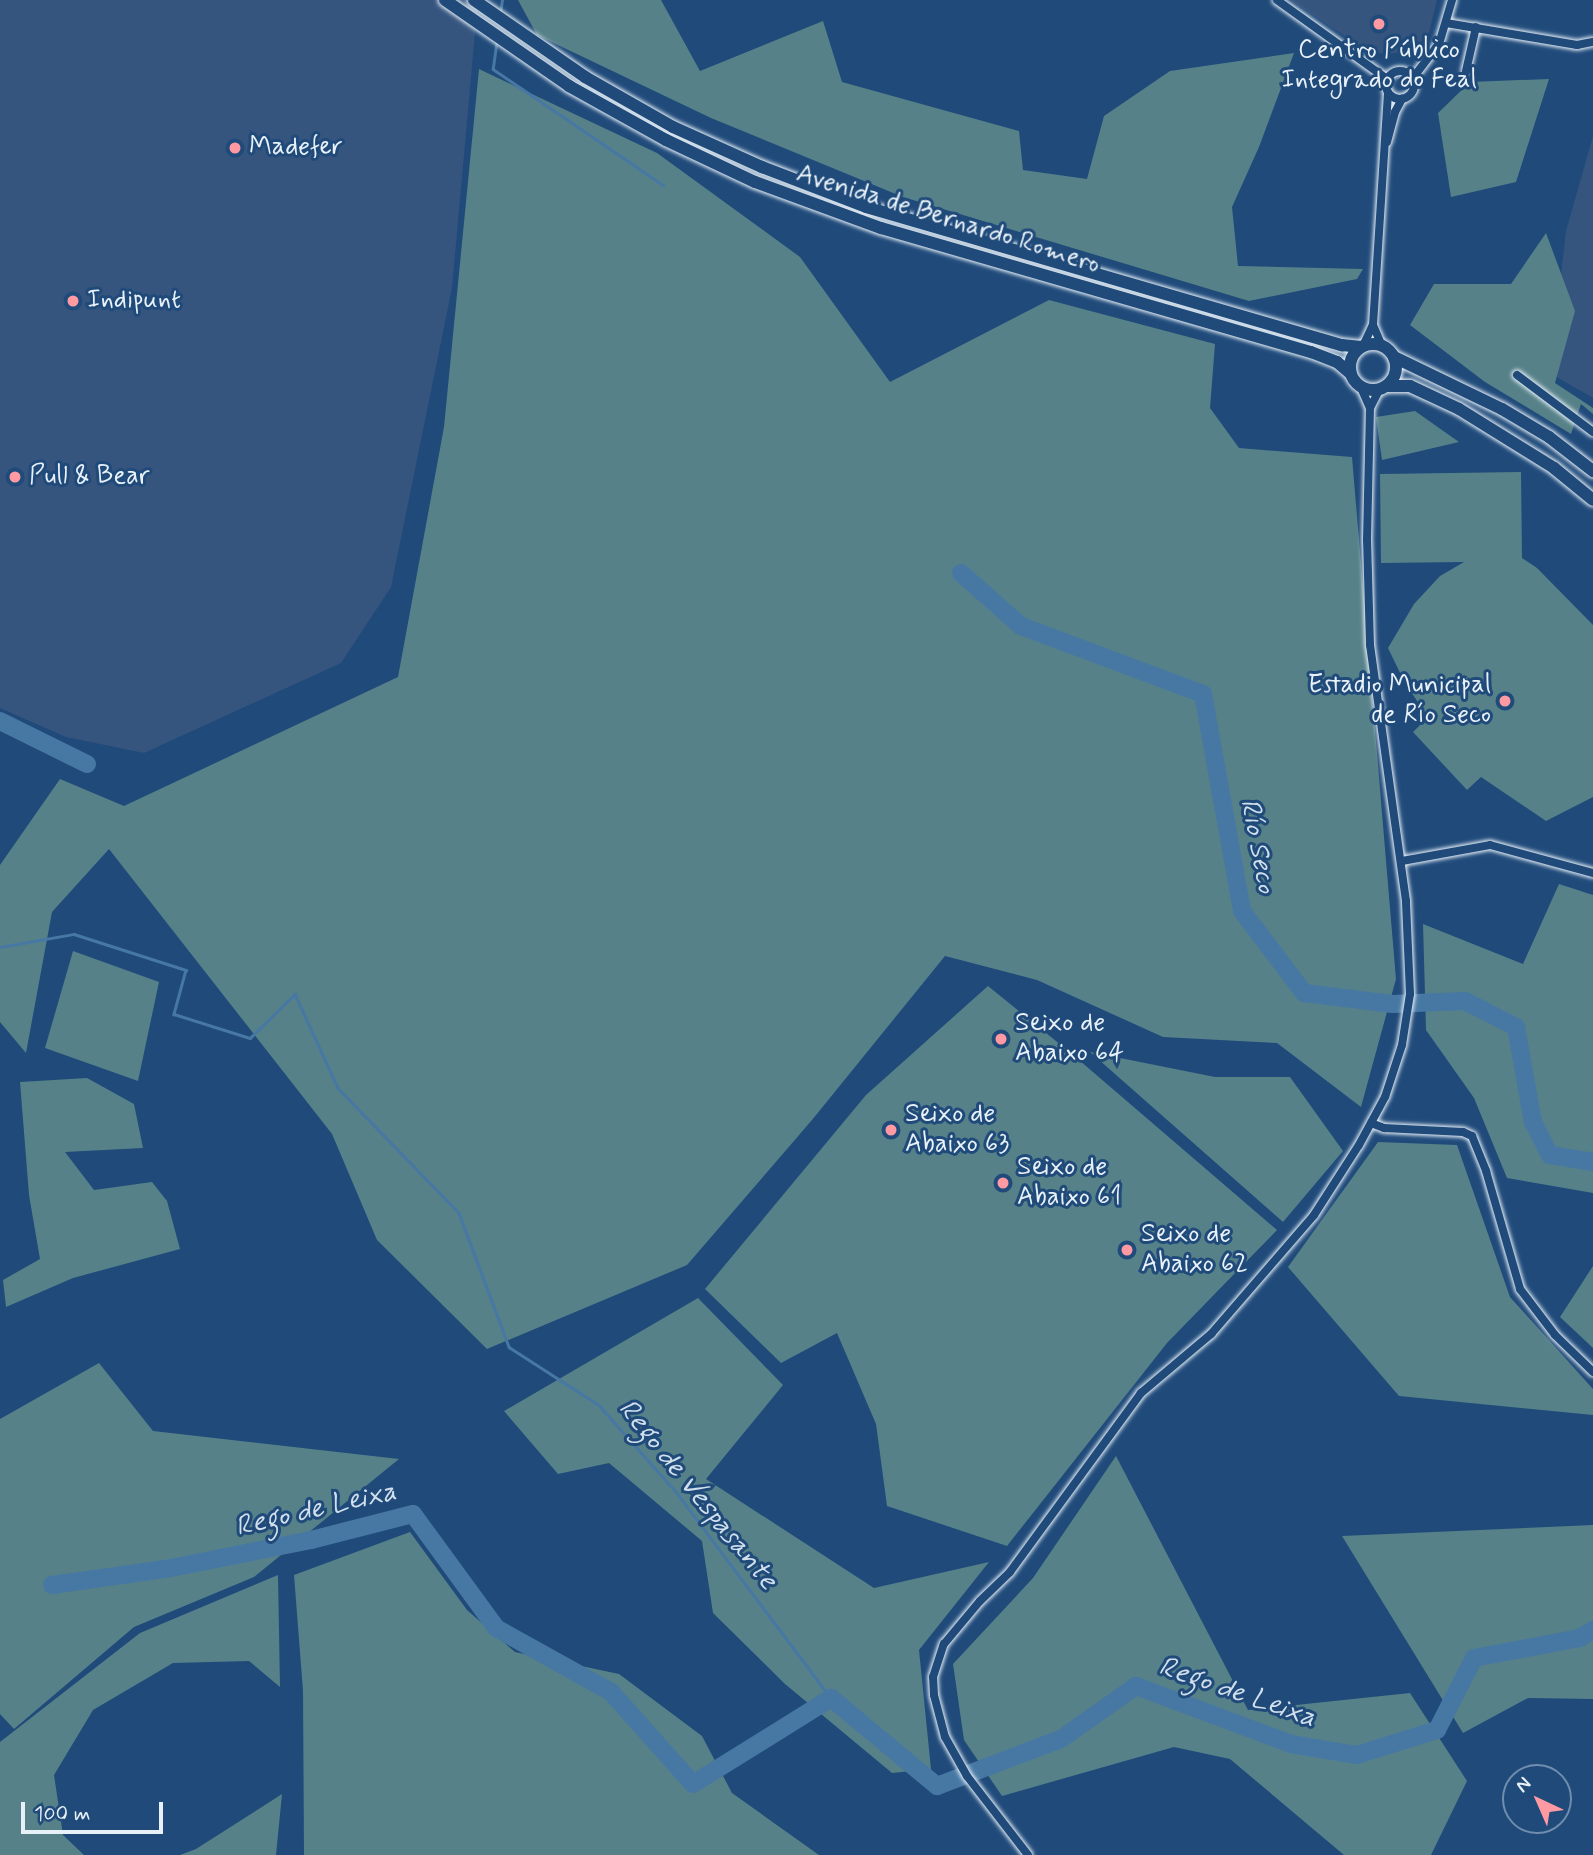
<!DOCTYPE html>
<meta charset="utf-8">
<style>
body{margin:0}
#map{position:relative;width:1593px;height:1855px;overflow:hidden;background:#1f4a7a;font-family:Mynerve,sans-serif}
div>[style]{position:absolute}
.built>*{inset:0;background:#35557f}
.green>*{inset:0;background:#568189}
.stream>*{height:2.5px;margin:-1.25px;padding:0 1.25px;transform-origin:1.25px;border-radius:1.25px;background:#4778a4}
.river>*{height:18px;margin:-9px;padding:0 9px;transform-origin:9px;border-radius:9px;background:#4778a4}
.roads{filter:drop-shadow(0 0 2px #e8f1f8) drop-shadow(0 0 2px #e8f1f8)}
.minor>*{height:8px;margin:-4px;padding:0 4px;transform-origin:4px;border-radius:4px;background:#1f4a7a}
.minor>.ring{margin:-4px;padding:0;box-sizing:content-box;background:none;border:8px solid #1f4a7a;border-radius:50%}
.trunk>*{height:12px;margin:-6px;padding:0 6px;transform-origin:6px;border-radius:6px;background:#1f4a7a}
.trunk>.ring{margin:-6px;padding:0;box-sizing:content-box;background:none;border:12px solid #1f4a7a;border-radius:50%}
.dots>*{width:19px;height:19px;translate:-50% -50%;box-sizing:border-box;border:4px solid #1f4a7a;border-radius:50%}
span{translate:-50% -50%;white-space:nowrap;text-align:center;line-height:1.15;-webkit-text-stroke:6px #1f4a7a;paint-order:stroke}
.poi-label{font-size:26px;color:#e8f1f8}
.left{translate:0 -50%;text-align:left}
.right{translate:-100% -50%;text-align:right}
.street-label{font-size:26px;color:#e8f1f8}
.water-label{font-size:28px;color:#d0dfeb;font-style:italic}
.north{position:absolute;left:1502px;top:1764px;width:70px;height:70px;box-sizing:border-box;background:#1f4a7a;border:2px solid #6f8dac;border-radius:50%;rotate:316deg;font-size:19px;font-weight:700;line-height:28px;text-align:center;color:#e8f1f8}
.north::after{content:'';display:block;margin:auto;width:24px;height:32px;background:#ff9aa2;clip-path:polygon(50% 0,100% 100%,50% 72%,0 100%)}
.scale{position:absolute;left:21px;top:1802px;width:142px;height:32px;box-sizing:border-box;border:4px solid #e8f1f8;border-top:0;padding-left:9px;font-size:21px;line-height:24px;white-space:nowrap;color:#e8f1f8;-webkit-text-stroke:5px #1f4a7a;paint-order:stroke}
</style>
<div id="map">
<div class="built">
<div style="clip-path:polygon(0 0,478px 0,452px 288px,391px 587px,341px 663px,144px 753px,66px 737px,0 708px)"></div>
<div style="clip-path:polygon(1291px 0,1437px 0,1428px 37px,1414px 50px,1388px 54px,1369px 52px)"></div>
<div style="clip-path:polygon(1593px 136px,1593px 398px,1550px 373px,1566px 231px)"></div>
</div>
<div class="green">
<div style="clip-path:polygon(518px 0,661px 0,700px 71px,823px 21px,842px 82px,1019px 131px,1023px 170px,1087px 179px,1104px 116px,1170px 71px,1294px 53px,1259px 147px,1232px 207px,1238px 266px,1363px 269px,1357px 279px,1249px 301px,903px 197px,711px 118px,537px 35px)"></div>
<div style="clip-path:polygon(479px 69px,657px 153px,800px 257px,890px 382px,1049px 300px,1215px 344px,1210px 408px,1239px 448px,1352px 457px,1396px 979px,1361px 1107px,1277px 1043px,1163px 1037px,1037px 980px,945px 956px,812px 1120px,687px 1265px,487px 1349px,377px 1240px,332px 1134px,109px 849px,52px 912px,26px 1053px,0 1022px,0 865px,60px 779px,124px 806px,398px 677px,444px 427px)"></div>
<div style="clip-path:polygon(1549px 79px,1516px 182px,1451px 197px,1438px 113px,1470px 82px)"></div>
<div style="clip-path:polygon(1546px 233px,1575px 311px,1555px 383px,1593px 408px,1593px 414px,1581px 404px,1571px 434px,1485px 382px,1410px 325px,1434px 284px,1511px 284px)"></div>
<div style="clip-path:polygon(1415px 411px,1459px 442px,1382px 460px,1376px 417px)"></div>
<div style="clip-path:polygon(1521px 472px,1522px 558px,1537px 568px,1593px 625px,1593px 797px,1546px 821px,1481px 777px,1467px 790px,1413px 732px,1428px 717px,1405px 683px,1388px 648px,1414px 604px,1440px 576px,1464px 562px,1381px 563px,1380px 474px)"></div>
<div style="clip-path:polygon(1559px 884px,1593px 895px,1593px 1193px,1507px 1178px,1474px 1098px,1426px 1030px,1423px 924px,1523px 964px)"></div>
<div style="clip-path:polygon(73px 951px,159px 982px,138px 1081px,45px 1048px)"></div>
<div style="clip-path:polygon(988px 986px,1072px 1054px,1277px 1230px,1167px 1343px,1007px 1546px,887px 1506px,876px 1424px,837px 1333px,781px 1363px,705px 1289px,866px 1095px)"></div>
<div style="clip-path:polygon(1090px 1052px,1215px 1077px,1290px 1077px,1343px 1151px,1283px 1222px)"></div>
<div style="clip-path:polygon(87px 1078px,134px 1104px,143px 1148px,65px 1152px,94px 1190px,152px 1182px,167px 1201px,180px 1249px,73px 1278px,6px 1307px,3px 1280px,40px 1259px,29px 1195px,20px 1082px)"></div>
<div style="clip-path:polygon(1378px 1142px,1457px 1145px,1510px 1297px,1593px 1389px,1593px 1415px,1399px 1396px,1288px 1267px)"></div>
<div style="clip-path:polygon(1593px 1266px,1593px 1348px,1560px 1317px)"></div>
<div style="clip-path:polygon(698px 1298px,783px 1385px,706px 1479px,874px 1588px,989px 1562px,919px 1650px,931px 1769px,892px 1773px,785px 1684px,713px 1613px,702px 1541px,609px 1463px,558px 1474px,504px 1411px)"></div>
<div style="clip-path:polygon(99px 1363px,153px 1431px,399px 1459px,254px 1577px,134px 1627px,14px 1729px,0 1714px,0 1419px)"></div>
<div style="clip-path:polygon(1116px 1456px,1248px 1710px,1410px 1693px,1467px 1781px,1431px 1855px,1344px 1855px,1230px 1759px,1174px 1747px,1002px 1796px,964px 1740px,953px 1664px,1033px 1578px)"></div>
<div style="clip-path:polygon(1593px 1525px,1593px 1699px,1528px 1698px,1463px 1733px,1342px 1536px)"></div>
<div style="clip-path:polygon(410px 1532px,467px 1610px,515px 1652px,619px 1674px,702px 1736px,732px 1793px,819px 1855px,304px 1855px,303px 1691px,294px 1575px)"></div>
<div style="clip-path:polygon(278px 1575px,280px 1687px,249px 1661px,173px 1663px,93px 1710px,54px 1775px,63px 1835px,84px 1855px,0 1855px,0 1742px,140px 1633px)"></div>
<div style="clip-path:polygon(282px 1794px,276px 1855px,180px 1855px,196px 1849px)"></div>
</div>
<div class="stream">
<div style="left:500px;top:14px;width:14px;rotate:-82deg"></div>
<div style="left:497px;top:42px;width:27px;rotate:98deg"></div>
<div style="left:493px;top:69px;width:206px;rotate:34.3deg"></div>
<div style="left:0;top:947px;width:75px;rotate:-10deg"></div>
<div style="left:74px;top:934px;width:118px;rotate:17.8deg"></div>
<div style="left:186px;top:970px;width:46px;rotate:105.3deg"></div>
<div style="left:174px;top:1014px;width:80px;rotate:17.5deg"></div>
<div style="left:250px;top:1038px;width:63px;rotate:-44.4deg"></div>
<div style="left:295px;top:994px;width:103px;rotate:65.4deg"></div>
<div style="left:338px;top:1088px;width:174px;rotate:45.9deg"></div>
<div style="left:459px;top:1213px;width:143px;rotate:69.5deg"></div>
<div style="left:509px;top:1347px;width:107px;rotate:32.8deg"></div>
<div style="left:599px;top:1405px;width:118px;rotate:48.4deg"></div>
<div style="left:677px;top:1493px;width:256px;rotate:53.1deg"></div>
</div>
<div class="river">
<div style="left:961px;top:573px;width:80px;rotate:41.5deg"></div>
<div style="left:1021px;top:626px;width:194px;rotate:20.5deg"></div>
<div style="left:1203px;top:694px;width:220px;rotate:79.8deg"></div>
<div style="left:1242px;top:911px;width:103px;rotate:52.9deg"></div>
<div style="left:1304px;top:993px;width:89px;rotate:7.1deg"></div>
<div style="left:1392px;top:1004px;width:73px;rotate:-2.4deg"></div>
<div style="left:1465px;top:1001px;width:57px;rotate:27deg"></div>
<div style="left:1516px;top:1027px;width:97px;rotate:79.9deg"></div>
<div style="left:1533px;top:1122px;width:37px;rotate:63deg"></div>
<div style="left:1550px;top:1155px;width:44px;rotate:9.2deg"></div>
<div style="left:0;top:721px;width:97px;rotate:26.3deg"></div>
<div style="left:52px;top:1585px;width:120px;rotate:-8.1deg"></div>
<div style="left:171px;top:1568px;width:143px;rotate:-11.3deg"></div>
<div style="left:311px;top:1540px;width:105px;rotate:-14.3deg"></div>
<div style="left:413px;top:1514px;width:141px;rotate:53.9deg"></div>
<div style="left:496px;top:1628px;width:132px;rotate:29.1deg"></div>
<div style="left:611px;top:1692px;width:123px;rotate:48.3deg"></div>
<div style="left:693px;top:1784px;width:163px;rotate:-31.9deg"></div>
<div style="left:831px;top:1698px;width:138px;rotate:39.7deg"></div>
<div style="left:937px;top:1786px;width:133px;rotate:-20.8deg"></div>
<div style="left:1061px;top:1739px;width:92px;rotate:-35.2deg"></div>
<div style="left:1136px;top:1686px;width:165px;rotate:20.5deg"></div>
<div style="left:1291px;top:1744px;width:67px;rotate:9.5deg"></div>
<div style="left:1357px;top:1755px;width:84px;rotate:-17.4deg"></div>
<div style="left:1437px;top:1730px;width:81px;rotate:-62.8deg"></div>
<div style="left:1474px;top:1658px;width:108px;rotate:-10.7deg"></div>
<div style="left:1580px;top:1638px;width:15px;rotate:-32deg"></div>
</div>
<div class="roads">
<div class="minor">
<div style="left:1277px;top:0;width:135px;rotate:35.7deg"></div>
<div style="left:1446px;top:23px;width:133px;rotate:9.5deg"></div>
<div style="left:1577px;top:45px;width:16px;rotate:-11deg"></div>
<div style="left:1466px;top:71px;width:45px;rotate:-77.2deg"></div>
<div class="ring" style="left:1386px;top:71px;width:20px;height:20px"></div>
<div style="left:1412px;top:79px;width:44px;rotate:-52.4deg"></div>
<div style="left:1439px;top:44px;width:46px;rotate:-73.5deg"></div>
<div style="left:1387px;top:142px;width:31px;rotate:-75deg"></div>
<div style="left:1395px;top:112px;width:15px;rotate:-62deg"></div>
<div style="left:1373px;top:325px;width:23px;rotate:67deg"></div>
<div style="left:1363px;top:346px;width:23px;rotate:-65deg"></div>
<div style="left:1373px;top:325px;width:232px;rotate:-86.3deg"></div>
<div style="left:1517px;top:375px;width:95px;rotate:36.9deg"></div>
<div style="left:1370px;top:408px;width:20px;rotate:-63deg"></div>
<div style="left:1402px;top:861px;width:89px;rotate:-10.3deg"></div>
<div style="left:1490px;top:845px;width:107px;rotate:15.2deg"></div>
<div style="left:1371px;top:1123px;width:14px;rotate:21deg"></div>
<div style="left:1384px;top:1128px;width:79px;rotate:2.9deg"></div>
<div style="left:1463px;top:1132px;width:10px;rotate:24deg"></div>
<div style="left:1472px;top:1136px;width:38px;rotate:68deg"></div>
<div style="left:1486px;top:1171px;width:123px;rotate:73.9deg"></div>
<div style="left:1520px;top:1289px;width:58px;rotate:52.7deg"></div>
<div style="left:1555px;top:1335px;width:53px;rotate:44.2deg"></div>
<div style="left:1028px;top:1855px;width:100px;rotate:-127.7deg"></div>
<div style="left:967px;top:1776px;width:45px;rotate:-119.4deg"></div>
<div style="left:945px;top:1737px;width:43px;rotate:-104.7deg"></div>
<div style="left:934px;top:1695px;width:18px;rotate:-93deg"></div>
<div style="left:933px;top:1677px;width:35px;rotate:-72deg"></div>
<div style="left:944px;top:1644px;width:56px;rotate:-50.1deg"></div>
<div style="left:980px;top:1601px;width:42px;rotate:-44deg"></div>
<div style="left:1010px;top:1572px;width:222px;rotate:-53.8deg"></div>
<div style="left:1141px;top:1393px;width:92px;rotate:-40.1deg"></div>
<div style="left:1211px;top:1334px;width:157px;rotate:-49.1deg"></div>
<div style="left:1314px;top:1215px;width:83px;rotate:-57.3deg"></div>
<div style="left:1359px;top:1145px;width:55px;rotate:-61.6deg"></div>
<div style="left:1385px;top:1097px;width:55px;rotate:-71.9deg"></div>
<div style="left:1402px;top:1045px;width:52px;rotate:-81.1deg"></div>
<div style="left:1410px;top:994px;width:93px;rotate:-92.5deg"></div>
<div style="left:1406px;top:901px;width:259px;rotate:-98deg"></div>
<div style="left:1370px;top:645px;width:105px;rotate:-91.6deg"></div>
<div style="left:1367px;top:540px;width:132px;rotate:-88.7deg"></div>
<div style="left:1370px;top:408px;width:22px;rotate:-114deg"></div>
</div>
<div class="trunk">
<div style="left:445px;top:0;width:151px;rotate:34.7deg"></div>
<div style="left:569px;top:86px;width:111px;rotate:29.1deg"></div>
<div style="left:666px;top:140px;width:98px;rotate:25.3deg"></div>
<div style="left:755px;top:182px;width:134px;rotate:20.1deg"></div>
<div style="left:881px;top:228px;width:448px;rotate:16.1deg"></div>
<div style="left:1311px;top:352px;width:28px;rotate:21deg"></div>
<div style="left:1337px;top:362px;width:16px;rotate:40deg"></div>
<div style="left:474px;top:0;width:135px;rotate:34.7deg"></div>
<div style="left:585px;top:77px;width:101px;rotate:29.6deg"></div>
<div style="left:673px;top:127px;width:98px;rotate:24.2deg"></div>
<div style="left:762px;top:167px;width:111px;rotate:21deg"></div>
<div style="left:866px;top:207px;width:496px;rotate:16.2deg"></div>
<div style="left:1342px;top:345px;width:19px;rotate:6deg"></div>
<div class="ring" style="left:1350px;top:344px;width:34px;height:34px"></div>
<div style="left:1394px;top:357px;width:120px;rotate:25.7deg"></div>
<div style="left:1502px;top:409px;width:55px;rotate:30.8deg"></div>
<div style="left:1549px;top:437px;width:56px;rotate:37.7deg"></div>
<div style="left:1387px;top:386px;width:23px"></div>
<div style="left:1410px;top:386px;width:54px;rotate:25.1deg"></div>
<div style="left:1459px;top:409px;width:112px;rotate:31.8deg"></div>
<div style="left:1554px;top:468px;width:50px;rotate:39.4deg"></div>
</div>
</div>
<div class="dots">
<div style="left:1379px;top:24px;background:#ff9aa2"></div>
<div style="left:235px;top:148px;background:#ff9aa2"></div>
<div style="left:73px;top:301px;background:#ff9aa2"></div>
<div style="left:15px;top:477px;background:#ff9aa2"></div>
<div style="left:1505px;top:701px;background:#ff9aa2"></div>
<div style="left:1001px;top:1039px;background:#ff9aa2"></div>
<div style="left:891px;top:1130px;background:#ff9aa2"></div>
<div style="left:1003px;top:1183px;background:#ff9aa2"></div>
<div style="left:1127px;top:1250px;background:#ff9aa2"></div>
</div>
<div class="poi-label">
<span style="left:1379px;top:66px">Centro Público<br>Integrado do Feal</span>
<span class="left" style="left:249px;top:148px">Madefer</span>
<span class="left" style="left:87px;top:301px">Indipunt</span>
<span class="left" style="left:29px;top:477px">Pull &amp; Bear</span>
<span class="right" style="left:1491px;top:701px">Estadio Municipal<br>de Río Seco</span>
<span class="left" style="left:1015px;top:1039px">Seixo de<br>Abaixo 64</span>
<span class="left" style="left:905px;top:1130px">Seixo de<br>Abaixo 63</span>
<span class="left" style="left:1017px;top:1183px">Seixo de<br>Abaixo 61</span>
<span class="left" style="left:1141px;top:1250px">Seixo de<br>Abaixo 62</span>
</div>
<div class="street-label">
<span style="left:948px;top:220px;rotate:17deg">Avenida de Bernardo Romero</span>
</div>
<div class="water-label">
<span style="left:1257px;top:846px;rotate:79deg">Río Seco</span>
<span style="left:697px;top:1495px;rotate:51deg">Rego de Vespasante</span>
<span style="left:316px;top:1510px;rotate:-13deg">Rego de Leixa</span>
<span style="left:1237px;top:1693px;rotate:19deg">Rego de Leixa</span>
</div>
<div class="north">N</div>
<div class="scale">100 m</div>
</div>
